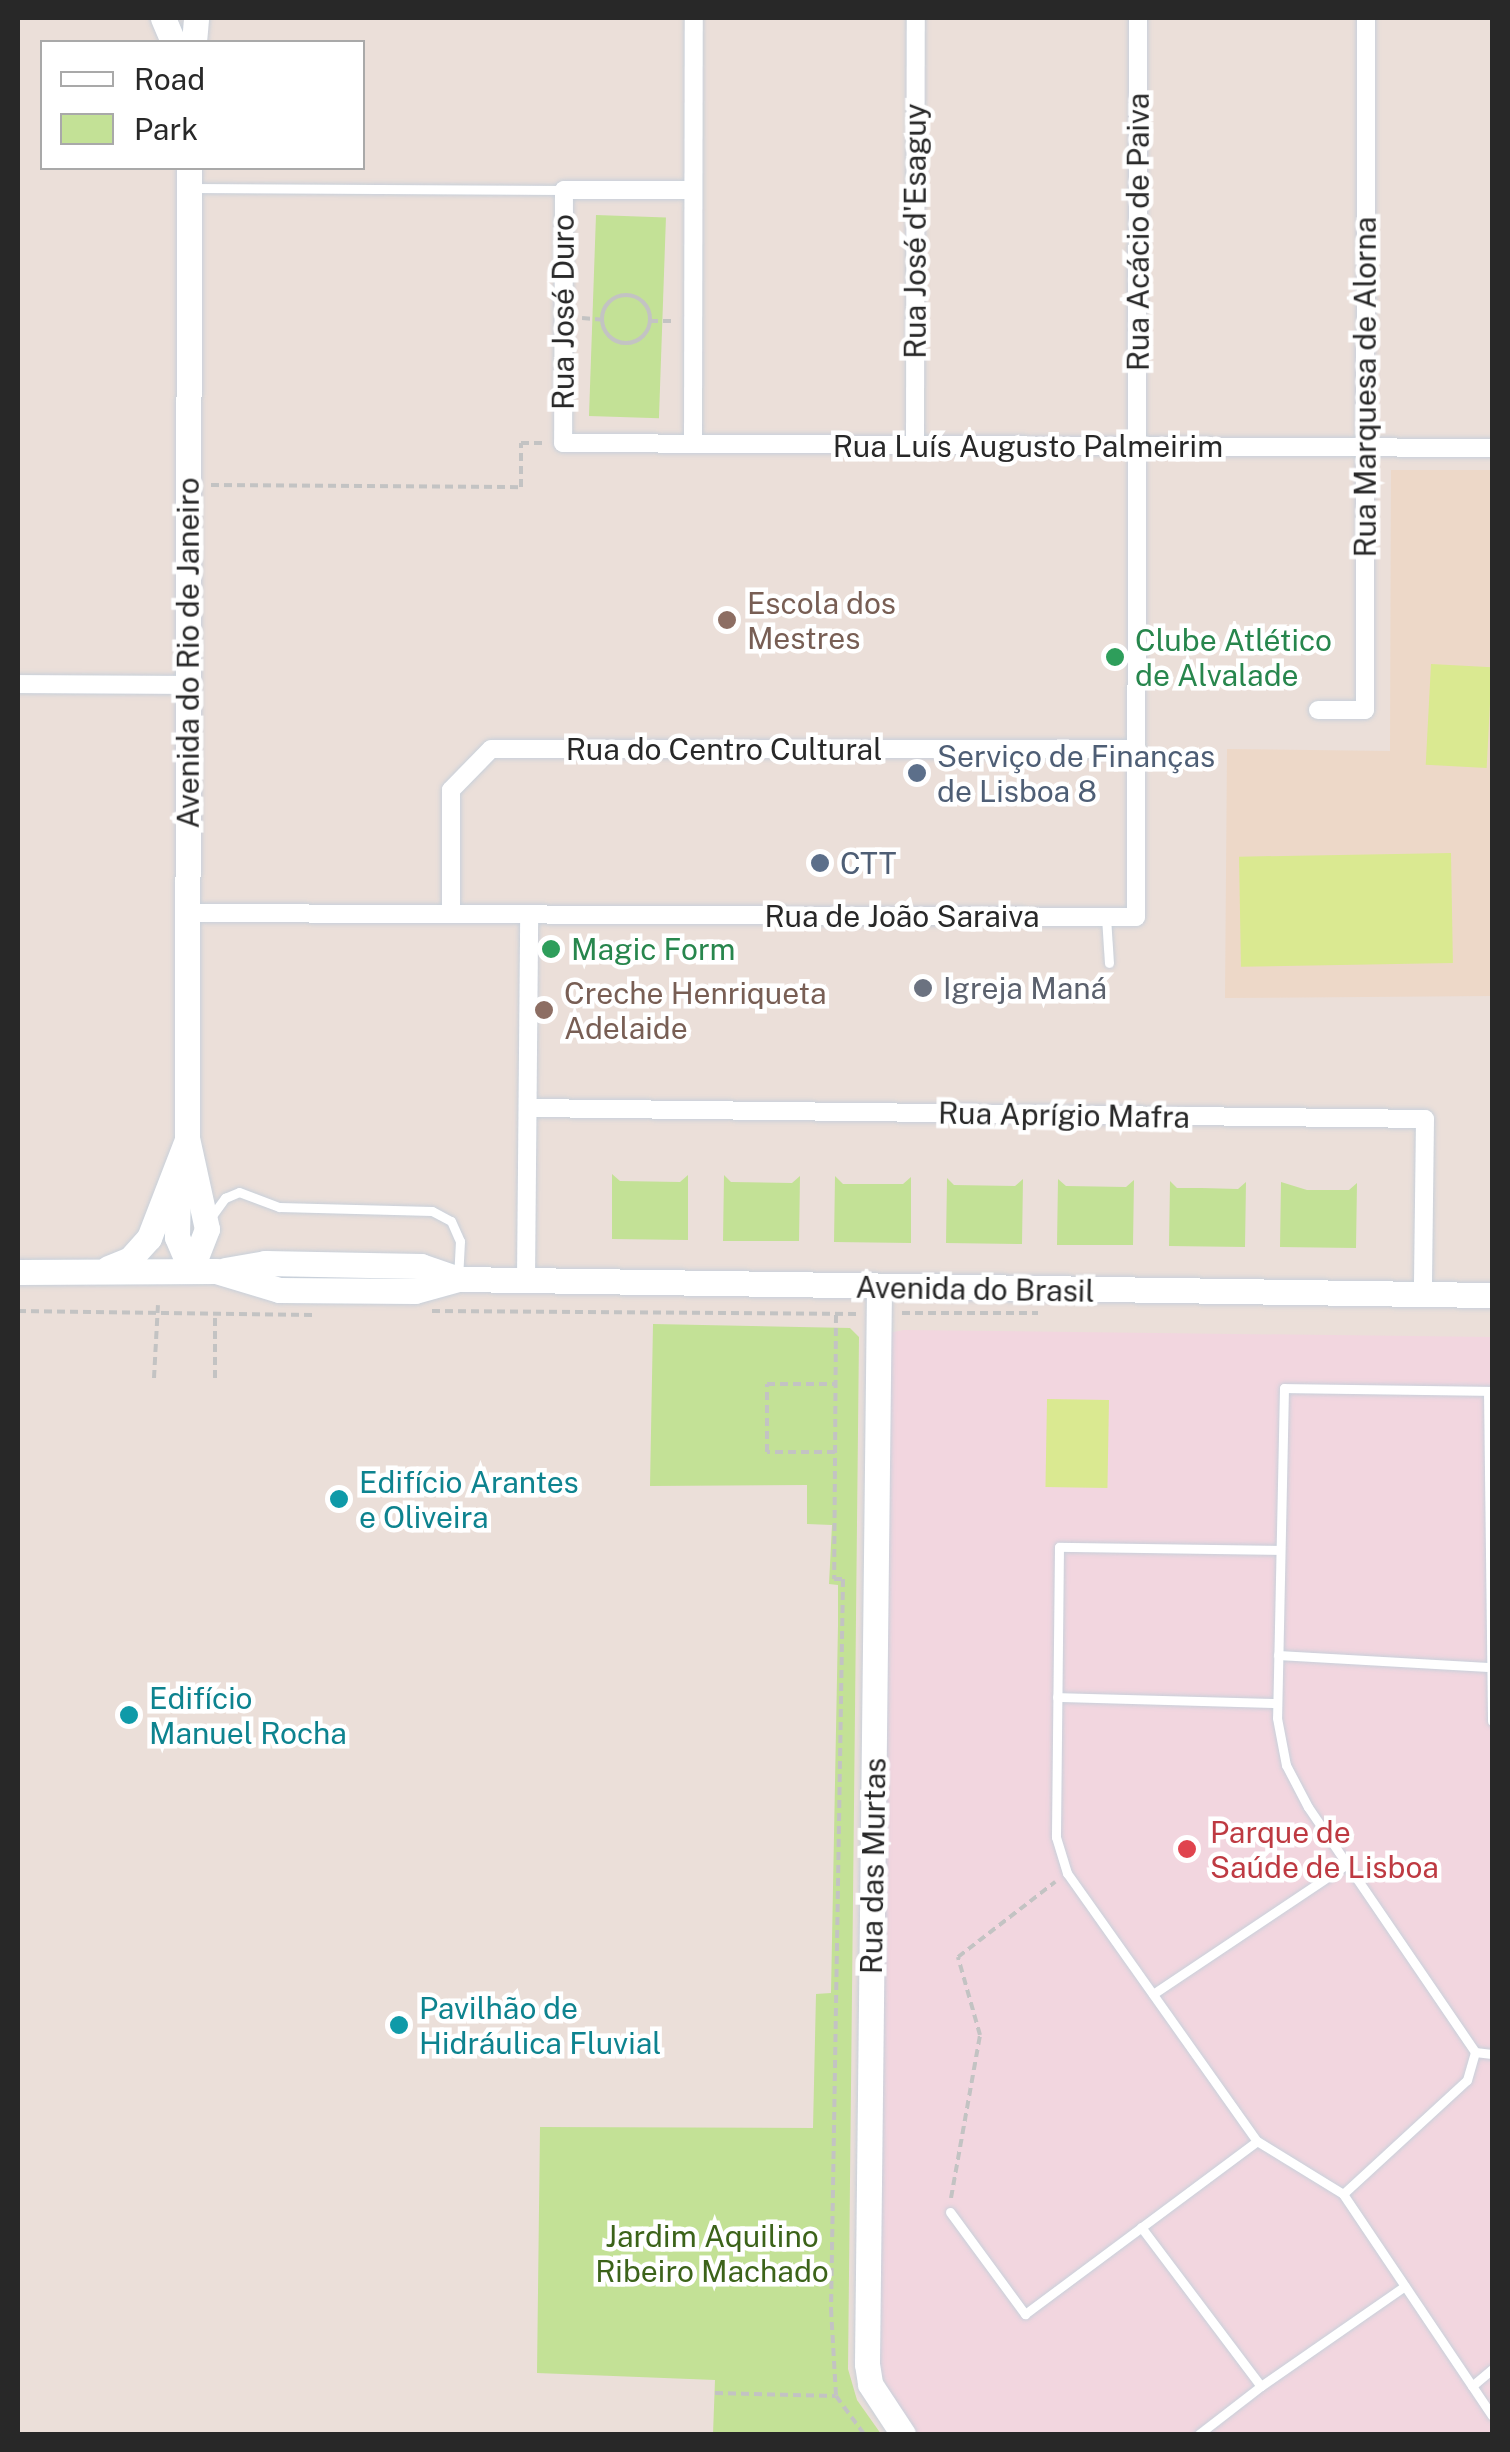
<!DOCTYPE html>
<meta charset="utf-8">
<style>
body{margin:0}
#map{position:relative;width:1510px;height:2452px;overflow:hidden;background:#ebdfd9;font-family:"Public Sans",sans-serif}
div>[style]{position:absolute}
.education>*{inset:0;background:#edd8c8}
.medical>*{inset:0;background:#f2d6df}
.green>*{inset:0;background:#c3e196;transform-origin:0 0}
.pitch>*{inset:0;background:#dae991;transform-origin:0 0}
.path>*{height:4px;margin-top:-2px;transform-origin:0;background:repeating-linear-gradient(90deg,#c3c3c3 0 8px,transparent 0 13px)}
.path>.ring{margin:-2px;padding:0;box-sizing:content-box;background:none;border:4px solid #c3c3c3;border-radius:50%}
.roads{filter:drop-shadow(0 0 2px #c8d0da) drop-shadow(0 0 2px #c8d0da)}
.lane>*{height:9px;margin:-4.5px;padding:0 4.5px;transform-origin:4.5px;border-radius:4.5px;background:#fff}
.street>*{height:18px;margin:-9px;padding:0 9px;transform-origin:9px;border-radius:9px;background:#fff}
.secondary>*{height:25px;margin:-12.5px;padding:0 12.5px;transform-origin:12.5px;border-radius:12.5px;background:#fff}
.dots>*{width:28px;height:28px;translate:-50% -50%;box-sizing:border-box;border:5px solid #fff;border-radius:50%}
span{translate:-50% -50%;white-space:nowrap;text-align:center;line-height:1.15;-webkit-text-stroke:9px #fff;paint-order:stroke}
.street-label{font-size:30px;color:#282828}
.education-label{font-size:30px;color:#785e54}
.left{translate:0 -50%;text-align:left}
.leisure-label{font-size:30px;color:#27864d}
.service-label{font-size:30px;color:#4e5e75}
.worship-label{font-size:30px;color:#5b616d}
.culture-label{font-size:30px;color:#0d838f}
.health-label{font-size:30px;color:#be3a42}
.park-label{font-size:30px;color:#3c631a}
.frame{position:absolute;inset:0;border:20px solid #282828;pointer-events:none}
.legend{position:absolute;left:40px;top:40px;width:325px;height:130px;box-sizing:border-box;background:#fff;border:2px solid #a9a9a9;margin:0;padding:12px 18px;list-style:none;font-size:30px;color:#282828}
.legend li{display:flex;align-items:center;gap:20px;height:50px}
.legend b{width:50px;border:2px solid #a9a9a9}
</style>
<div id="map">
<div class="education">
<div style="clip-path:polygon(1391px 470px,1492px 470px,1492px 996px,1225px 998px,1227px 749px,1390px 751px)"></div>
</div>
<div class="medical">
<div style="clip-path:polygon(904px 1330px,1492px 1337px,1492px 2434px,918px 2434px,889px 2394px,877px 2361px,888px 1333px)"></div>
</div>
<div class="green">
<div style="left:596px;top:215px;width:70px;height:201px;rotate:2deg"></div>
<div style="clip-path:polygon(612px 1174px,620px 1181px,680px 1182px,688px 1175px,688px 1240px,612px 1239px)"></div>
<div style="clip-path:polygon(724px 1175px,731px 1182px,792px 1183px,800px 1176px,799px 1241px,723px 1241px)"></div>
<div style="clip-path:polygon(835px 1176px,843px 1184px,903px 1184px,911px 1177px,911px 1243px,834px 1242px)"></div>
<div style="clip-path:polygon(947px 1178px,954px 1185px,1015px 1186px,1023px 1179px,1022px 1244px,946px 1243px)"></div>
<div style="clip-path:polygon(1058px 1179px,1066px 1186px,1126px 1187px,1134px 1180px,1133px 1245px,1057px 1245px)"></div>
<div style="clip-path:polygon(1170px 1181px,1177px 1188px,1202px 1188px,1238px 1189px,1246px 1182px,1245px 1247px,1169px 1246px)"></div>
<div style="clip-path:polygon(1281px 1182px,1307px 1190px,1349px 1190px,1357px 1183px,1356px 1248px,1280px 1247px)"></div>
<div style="clip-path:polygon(653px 1324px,850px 1328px,859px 1337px,848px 2369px,857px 2400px,881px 2434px,713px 2434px,715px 2380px,537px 2373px,540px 2127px,813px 2128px,816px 1994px,831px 1993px,838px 1625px,838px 1585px,829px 1584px,832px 1525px,807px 1524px,807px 1485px,650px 1486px)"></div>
</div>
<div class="pitch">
<div style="left:1431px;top:664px;width:61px;height:101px;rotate:3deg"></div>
<div style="left:1451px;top:853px;width:110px;height:212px;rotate:89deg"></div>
<div style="left:1047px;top:1399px;width:62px;height:88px;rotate:1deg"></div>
</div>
<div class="path">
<div class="ring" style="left:602px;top:295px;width:44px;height:44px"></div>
<div style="left:582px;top:318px;width:21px;rotate:5deg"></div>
<div style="left:650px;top:321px;width:26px"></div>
<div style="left:211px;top:485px;width:310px;rotate:0.4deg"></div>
<div style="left:521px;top:487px;width:44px;rotate:-90deg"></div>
<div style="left:521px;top:443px;width:22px"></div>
<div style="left:18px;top:1311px;width:295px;rotate:0.8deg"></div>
<div style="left:432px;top:1311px;width:426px;rotate:0.4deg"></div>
<div style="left:902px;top:1313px;width:136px"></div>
<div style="left:836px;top:1315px;width:264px;rotate:90.4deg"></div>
<div style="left:834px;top:1579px;width:9px"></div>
<div style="left:843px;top:1579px;width:730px;rotate:90.94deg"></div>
<div style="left:831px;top:2309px;width:87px;rotate:86.7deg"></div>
<div style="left:154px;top:1378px;width:73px;rotate:-86.9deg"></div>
<div style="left:215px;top:1378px;width:62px;rotate:-90deg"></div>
<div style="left:835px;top:1452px;width:68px;rotate:180deg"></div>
<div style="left:767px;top:1452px;width:68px;rotate:-90deg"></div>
<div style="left:767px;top:1384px;width:68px"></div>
<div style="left:951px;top:2198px;width:166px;rotate:-79.9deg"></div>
<div style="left:980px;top:2035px;width:81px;rotate:-105.8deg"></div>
<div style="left:958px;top:1957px;width:123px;rotate:-37.7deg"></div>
<div style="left:715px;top:2393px;width:121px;rotate:1.4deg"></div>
<div style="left:836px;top:2396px;width:47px;rotate:53.6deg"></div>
</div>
<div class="roads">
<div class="lane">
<div style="left:192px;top:188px;width:372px;rotate:0.3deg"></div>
<div style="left:1106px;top:917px;width:46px;rotate:86.3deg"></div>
<div style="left:211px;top:1217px;width:24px;rotate:-54deg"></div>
<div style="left:225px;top:1198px;width:15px;rotate:-23deg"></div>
<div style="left:239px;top:1192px;width:43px;rotate:20.6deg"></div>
<div style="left:279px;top:1207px;width:153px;rotate:1.5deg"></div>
<div style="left:432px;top:1211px;width:21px;rotate:28deg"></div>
<div style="left:451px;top:1221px;width:22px;rotate:66deg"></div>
<div style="left:460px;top:1241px;width:35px;rotate:93deg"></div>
<div style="left:1488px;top:1391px;width:330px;rotate:89.3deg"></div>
<div style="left:1492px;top:1391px;width:208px;rotate:-179.2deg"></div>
<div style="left:1284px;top:1388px;width:330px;rotate:91.2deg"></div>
<div style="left:1277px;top:1718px;width:48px;rotate:79.2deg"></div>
<div style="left:1286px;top:1765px;width:47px;rotate:62.4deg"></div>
<div style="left:1308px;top:1807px;width:297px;rotate:55.7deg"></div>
<div style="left:1475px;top:2052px;width:17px;rotate:7deg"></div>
<div style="left:1280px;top:1550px;width:221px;rotate:-179.2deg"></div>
<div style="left:1059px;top:1547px;width:290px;rotate:90.6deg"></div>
<div style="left:1056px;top:1837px;width:38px;rotate:73deg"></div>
<div style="left:1067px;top:1873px;width:329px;rotate:54.7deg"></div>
<div style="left:1257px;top:2141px;width:101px;rotate:31.6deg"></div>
<div style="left:1343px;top:2194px;width:267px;rotate:56.1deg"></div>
<div style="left:1278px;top:1655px;width:210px;rotate:3.3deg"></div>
<div style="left:1057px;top:1697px;width:220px;rotate:1.6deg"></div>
<div style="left:1153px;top:1994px;width:234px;rotate:-33.8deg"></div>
<div style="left:1343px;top:2194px;width:168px;rotate:-42.6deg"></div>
<div style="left:1467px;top:2080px;width:29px;rotate:-74deg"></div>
<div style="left:950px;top:2212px;width:127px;rotate:53.7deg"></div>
<div style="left:1025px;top:2314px;width:289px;rotate:-36.7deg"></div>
<div style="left:1141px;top:2227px;width:199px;rotate:53deg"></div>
<div style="left:1261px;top:2386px;width:175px;rotate:-34.8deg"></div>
<div style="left:1472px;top:2386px;width:26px;rotate:-40deg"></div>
<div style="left:1199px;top:2434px;width:78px;rotate:-37.7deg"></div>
</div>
<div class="street">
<div style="left:693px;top:190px;width:129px;rotate:180deg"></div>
<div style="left:564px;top:190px;width:253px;rotate:90.2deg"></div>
<div style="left:563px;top:443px;width:929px;rotate:0.31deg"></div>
<div style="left:693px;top:444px;width:426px;rotate:-89.9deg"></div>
<div style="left:915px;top:445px;width:427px;rotate:-89.9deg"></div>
<div style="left:18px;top:684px;width:171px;rotate:0.3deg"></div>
<div style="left:1318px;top:710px;width:47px"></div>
<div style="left:1365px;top:710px;width:692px;rotate:-89.92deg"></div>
<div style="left:451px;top:912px;width:122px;rotate:-90deg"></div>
<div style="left:451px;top:790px;width:57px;rotate:-45.7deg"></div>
<div style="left:491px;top:749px;width:646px"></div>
<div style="left:187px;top:913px;width:949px;rotate:0.24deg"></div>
<div style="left:1136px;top:917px;width:899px;rotate:-89.87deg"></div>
<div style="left:528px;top:1108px;width:897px;rotate:0.7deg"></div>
<div style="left:1425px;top:1119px;width:176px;rotate:90.7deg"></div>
<div style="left:526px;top:1281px;width:367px;rotate:-89.5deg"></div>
</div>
<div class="secondary">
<div style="left:163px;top:18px;width:26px;rotate:67deg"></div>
<div style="left:194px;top:42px;width:24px;rotate:-85deg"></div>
<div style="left:189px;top:168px;width:970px;rotate:90.12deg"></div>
<div style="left:187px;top:1138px;width:93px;rotate:77.6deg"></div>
<div style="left:207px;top:1229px;width:44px;rotate:111.3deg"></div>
<div style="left:178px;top:1188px;width:49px;rotate:91.2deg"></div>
<div style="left:177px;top:1237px;width:36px;rotate:67deg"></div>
<div style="left:108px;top:1268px;width:24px;rotate:-22deg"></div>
<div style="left:130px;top:1259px;width:28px;rotate:-48deg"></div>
<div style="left:149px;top:1238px;width:103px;rotate:-68.9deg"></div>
<div style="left:225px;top:1270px;width:41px;rotate:-9.9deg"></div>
<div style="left:265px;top:1263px;width:156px;rotate:1.1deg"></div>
<div style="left:421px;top:1266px;width:39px;rotate:19deg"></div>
<div style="left:18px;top:1272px;width:198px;rotate:-0.3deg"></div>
<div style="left:216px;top:1271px;width:66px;rotate:16.8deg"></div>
<div style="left:279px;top:1290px;width:136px;rotate:0.4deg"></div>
<div style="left:415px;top:1291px;width:45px;rotate:-15.6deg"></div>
<div style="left:458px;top:1279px;width:1034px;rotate:0.89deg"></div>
<div style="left:879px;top:1288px;width:1076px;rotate:90.64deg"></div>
<div style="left:867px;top:2364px;width:20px;rotate:81deg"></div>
<div style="left:870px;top:2384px;width:60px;rotate:56.6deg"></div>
</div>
</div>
<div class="dots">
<div style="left:727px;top:620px;background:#8d6e63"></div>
<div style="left:1115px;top:657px;background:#2e9e5b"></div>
<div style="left:917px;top:773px;background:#5c6f8a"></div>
<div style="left:820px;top:863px;background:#5c6f8a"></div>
<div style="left:551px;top:949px;background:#2e9e5b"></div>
<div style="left:923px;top:988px;background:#6b7280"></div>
<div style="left:544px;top:1010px;background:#8d6e63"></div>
<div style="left:339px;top:1499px;background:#0f9aa8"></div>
<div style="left:129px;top:1715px;background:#0f9aa8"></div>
<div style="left:1187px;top:1849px;background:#e0444e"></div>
<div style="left:399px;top:2025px;background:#0f9aa8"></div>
</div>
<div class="street-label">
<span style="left:915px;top:231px;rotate:-90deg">Rua José d'Esaguy</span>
<span style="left:1138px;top:232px;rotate:-90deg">Rua Acácio de Paiva</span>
<span style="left:563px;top:312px;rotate:-90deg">Rua José Duro</span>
<span style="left:1365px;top:387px;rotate:-90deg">Rua Marquesa de Alorna</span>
<span style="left:1028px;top:446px">Rua Luís Augusto Palmeirim</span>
<span style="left:188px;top:653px;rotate:-90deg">Avenida do Rio de Janeiro</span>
<span style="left:724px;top:749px">Rua do Centro Cultural</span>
<span style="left:902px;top:916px">Rua de João Saraiva</span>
<span style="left:1064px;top:1115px;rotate:1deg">Rua Aprígio Mafra</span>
<span style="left:975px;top:1289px;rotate:1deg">Avenida do Brasil</span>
<span style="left:873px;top:1866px;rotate:-89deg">Rua das Murtas</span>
</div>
<div class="education-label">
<span class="left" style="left:747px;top:620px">Escola dos<br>Mestres</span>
<span class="left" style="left:564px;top:1010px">Creche Henriqueta<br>Adelaide</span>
</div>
<div class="leisure-label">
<span class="left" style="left:1135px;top:657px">Clube Atlético<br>de Alvalade</span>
<span class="left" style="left:571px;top:949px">Magic Form</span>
</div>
<div class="service-label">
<span class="left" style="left:937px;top:773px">Serviço de Finanças<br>de Lisboa 8</span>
<span class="left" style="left:840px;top:863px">CTT</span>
</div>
<div class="worship-label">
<span class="left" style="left:943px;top:988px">Igreja Maná</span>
</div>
<div class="culture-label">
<span class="left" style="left:359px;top:1499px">Edifício Arantes<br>e Oliveira</span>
<span class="left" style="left:149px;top:1715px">Edifício<br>Manuel Rocha</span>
<span class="left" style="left:419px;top:2025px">Pavilhão de<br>Hidráulica Fluvial</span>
</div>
<div class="health-label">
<span class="left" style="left:1210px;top:1849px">Parque de<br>Saúde de Lisboa</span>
</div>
<div class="park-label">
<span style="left:712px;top:2253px">Jardim Aquilino<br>Ribeiro Machado</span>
</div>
<div class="frame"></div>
<ul class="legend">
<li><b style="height:12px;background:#fff"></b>Road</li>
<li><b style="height:28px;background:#c3e196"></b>Park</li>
</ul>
</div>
